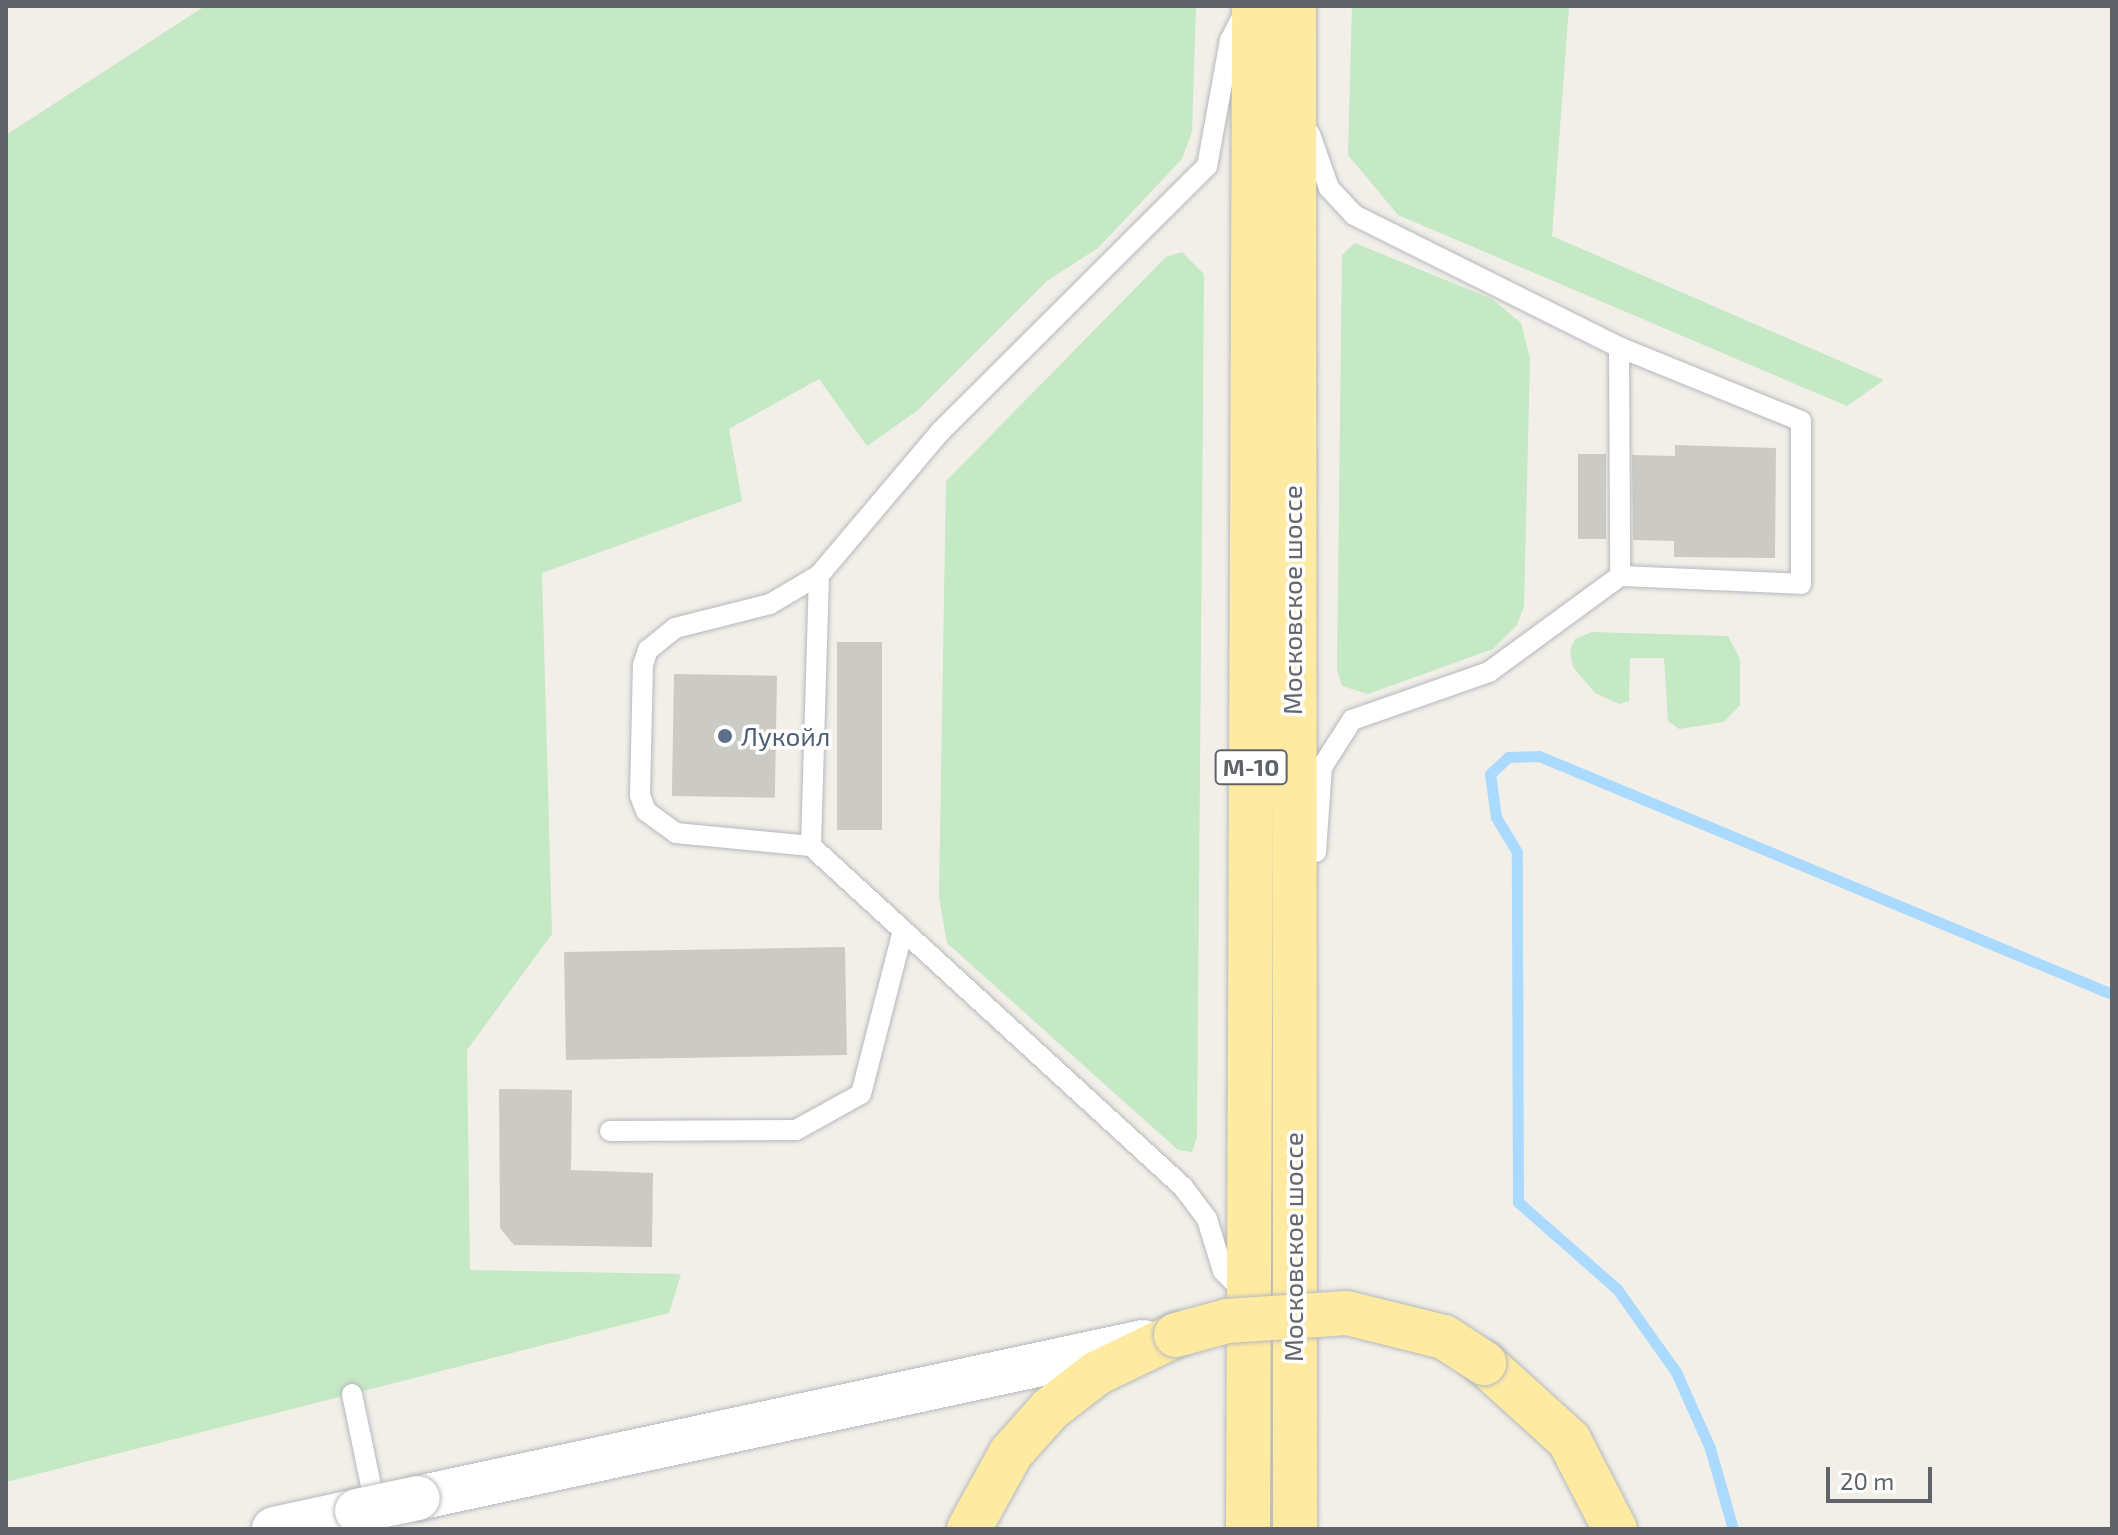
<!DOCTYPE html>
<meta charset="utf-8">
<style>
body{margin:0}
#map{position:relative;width:2118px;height:1535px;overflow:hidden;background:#f1efe8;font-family:"Exo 2",sans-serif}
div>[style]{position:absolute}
.green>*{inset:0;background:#c5e8c5}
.stream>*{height:11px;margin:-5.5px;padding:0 5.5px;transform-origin:5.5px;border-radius:5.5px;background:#aadaff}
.building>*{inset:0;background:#cccac5;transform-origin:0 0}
.roads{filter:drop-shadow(0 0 2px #b5b8bc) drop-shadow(0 0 2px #b5b8bc)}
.service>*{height:20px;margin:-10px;padding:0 10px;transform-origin:10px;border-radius:10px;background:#fff}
.secondary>*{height:44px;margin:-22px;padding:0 22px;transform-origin:22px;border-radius:22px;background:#fff}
.trunk>*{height:44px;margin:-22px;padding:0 22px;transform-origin:22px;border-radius:22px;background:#feeaa1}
.bridges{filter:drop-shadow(0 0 2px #b6babf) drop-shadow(0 0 2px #b6babf)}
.secondary-bridge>*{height:44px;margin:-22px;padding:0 22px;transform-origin:22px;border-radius:22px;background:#fff}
.trunk-bridge>*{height:44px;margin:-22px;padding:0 22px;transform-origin:22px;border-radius:22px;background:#feeaa1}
.dots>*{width:22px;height:22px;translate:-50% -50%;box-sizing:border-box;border:4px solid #fff;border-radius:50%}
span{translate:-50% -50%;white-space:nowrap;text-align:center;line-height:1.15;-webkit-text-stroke:7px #fff;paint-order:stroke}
.shield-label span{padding:2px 6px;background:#fff;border:2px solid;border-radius:6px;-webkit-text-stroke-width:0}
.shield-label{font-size:24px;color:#5f6368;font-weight:700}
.street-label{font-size:26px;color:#5f6368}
.service-label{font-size:26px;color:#4e5e75}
.left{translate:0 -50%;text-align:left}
.frame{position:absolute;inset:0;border:8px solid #5f6368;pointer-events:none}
.scale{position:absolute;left:1826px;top:1467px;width:106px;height:36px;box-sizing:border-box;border:4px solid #5f6368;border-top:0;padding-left:10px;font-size:24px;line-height:28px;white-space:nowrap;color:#5f6368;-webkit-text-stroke:6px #fff;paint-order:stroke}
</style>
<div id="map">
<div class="green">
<div style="clip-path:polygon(205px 6px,1196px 6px,1192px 132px,1182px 159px,1098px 248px,1047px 281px,918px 410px,867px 446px,819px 379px,729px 429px,742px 501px,542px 573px,552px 934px,467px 1050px,470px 1270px,681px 1274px,669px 1313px,6px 1482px,6px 135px)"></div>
<div style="clip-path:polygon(1352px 6px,1569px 6px,1552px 236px,1884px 380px,1847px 406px,1398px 215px,1348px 155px)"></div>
<div style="clip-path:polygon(1355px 243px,1492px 299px,1521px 323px,1530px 358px,1524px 606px,1517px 625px,1493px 649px,1368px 694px,1342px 686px,1337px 669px,1342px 255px)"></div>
<div style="clip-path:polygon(1182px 252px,1204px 274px,1197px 1137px,1192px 1152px,1178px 1150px,947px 943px,939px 897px,946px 481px,1166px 257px)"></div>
<div style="clip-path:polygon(1592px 632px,1728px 636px,1740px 659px,1740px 705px,1724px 722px,1679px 729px,1668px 721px,1664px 658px,1630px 658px,1629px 701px,1619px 704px,1595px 693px,1573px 667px,1570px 650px,1575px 639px)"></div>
</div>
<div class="stream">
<div style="left:1733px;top:1529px;width:84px;rotate:-105.9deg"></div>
<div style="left:1710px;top:1448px;width:83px;rotate:-114.1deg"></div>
<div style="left:1676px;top:1372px;width:102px;rotate:-125.4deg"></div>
<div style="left:1617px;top:1289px;width:132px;rotate:-138.7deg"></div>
<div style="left:1518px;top:1202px;width:350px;rotate:-90.2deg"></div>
<div style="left:1517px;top:852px;width:41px;rotate:-121deg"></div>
<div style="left:1496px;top:817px;width:43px;rotate:-97.9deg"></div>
<div style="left:1490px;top:774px;width:25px;rotate:-43deg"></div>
<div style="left:1508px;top:757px;width:31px;rotate:-2deg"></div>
<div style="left:1539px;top:756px;width:620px;rotate:22.56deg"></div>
</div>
<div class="building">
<div style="clip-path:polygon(1675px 445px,1776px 448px,1775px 558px,1674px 557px,1674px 541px,1633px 540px,1632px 455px,1675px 456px)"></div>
<div style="left:1578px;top:454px;width:28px;height:85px"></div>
<div style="left:837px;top:642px;width:45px;height:188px"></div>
<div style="left:674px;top:674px;width:103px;height:122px;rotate:1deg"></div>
<div style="left:845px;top:947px;width:108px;height:281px;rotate:89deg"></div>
<div style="clip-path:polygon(499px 1089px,572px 1090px,571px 1170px,653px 1173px,652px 1247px,514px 1245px,500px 1228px)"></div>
</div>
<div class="roads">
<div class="service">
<div style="left:1244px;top:13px;width:30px;rotate:117deg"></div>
<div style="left:1230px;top:40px;width:128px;rotate:100.3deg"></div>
<div style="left:1207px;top:166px;width:377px;rotate:135.1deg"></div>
<div style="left:940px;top:432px;width:187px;rotate:130.2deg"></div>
<div style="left:819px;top:575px;width:271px;rotate:91.7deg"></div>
<div style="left:811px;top:846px;width:505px;rotate:42.51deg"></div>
<div style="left:1183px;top:1187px;width:40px;rotate:53deg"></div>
<div style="left:1207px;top:1219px;width:54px;rotate:72.9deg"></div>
<div style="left:1223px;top:1271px;width:31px;rotate:45deg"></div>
<div style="left:1310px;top:134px;width:57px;rotate:70.6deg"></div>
<div style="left:1329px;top:188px;width:37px;rotate:47deg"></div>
<div style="left:1354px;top:215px;width:296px;rotate:26.5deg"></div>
<div style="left:1619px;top:347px;width:229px;rotate:89.7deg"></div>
<div style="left:811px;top:846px;width:136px;rotate:-174.5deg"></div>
<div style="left:676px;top:833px;width:37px;rotate:-144deg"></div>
<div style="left:646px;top:811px;width:17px;rotate:-111deg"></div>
<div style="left:640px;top:795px;width:130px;rotate:-88.7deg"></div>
<div style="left:643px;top:665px;width:16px;rotate:-72deg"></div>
<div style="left:648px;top:650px;width:35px;rotate:-39deg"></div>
<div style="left:675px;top:628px;width:98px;rotate:-14.2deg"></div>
<div style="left:770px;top:604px;width:57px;rotate:-30.6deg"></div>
<div style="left:1316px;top:852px;width:85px;rotate:-86deg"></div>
<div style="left:1322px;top:767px;width:56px;rotate:-57.4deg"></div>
<div style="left:1352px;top:720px;width:145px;rotate:-19.3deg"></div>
<div style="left:1489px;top:672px;width:162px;rotate:-36.2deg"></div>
<div style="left:1620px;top:576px;width:181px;rotate:2.5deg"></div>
<div style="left:1801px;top:584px;width:163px;rotate:-90deg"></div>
<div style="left:1801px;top:421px;width:196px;rotate:-157.9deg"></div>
<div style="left:610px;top:1131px;width:186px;rotate:-0.3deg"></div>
<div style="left:796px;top:1130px;width:74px;rotate:-29deg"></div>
<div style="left:861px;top:1094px;width:168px;rotate:-75.6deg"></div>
<div style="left:352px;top:1394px;width:138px;rotate:78.3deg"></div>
</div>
<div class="secondary">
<div style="left:418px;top:1498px;width:742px;rotate:-12.14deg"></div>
<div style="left:274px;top:1529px;width:85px;rotate:-12.2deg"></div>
</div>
<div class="trunk">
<div style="left:1294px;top:6px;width:1523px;rotate:89.96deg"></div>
<div style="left:1484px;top:1363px;width:115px;rotate:42.2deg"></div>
<div style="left:1569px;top:1440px;width:100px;rotate:62.7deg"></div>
<div style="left:969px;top:1529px;width:87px;rotate:-61.1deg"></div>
<div style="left:1011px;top:1453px;width:59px;rotate:-48.4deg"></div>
<div style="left:1050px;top:1409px;width:59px;rotate:-37.5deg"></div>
<div style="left:1097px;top:1373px;width:88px;rotate:-25.7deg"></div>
<div style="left:1248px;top:1529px;width:1523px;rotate:-89.77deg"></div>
</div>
</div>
<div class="bridges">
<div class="secondary-bridge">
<div style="left:357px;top:1511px;width:62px;rotate:-12deg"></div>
</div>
<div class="trunk-bridge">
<div style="left:1176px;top:1335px;width:53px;rotate:-15.4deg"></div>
<div style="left:1227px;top:1321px;width:120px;rotate:-3.8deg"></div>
<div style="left:1347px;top:1313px;width:100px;rotate:13.9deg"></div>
<div style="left:1444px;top:1337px;width:48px;rotate:33deg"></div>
</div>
</div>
<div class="dots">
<div style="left:725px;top:736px;background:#5c6f8a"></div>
</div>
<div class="shield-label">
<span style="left:1251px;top:767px">М-10</span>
</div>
<div class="street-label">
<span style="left:1292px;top:600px;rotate:-90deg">Московское шоссе</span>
<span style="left:1293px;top:1247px;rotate:-90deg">Московское шоссе</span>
</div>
<div class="service-label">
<span class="left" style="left:741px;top:736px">Лукойл</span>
</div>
<div class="frame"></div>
<div class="scale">20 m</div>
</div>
